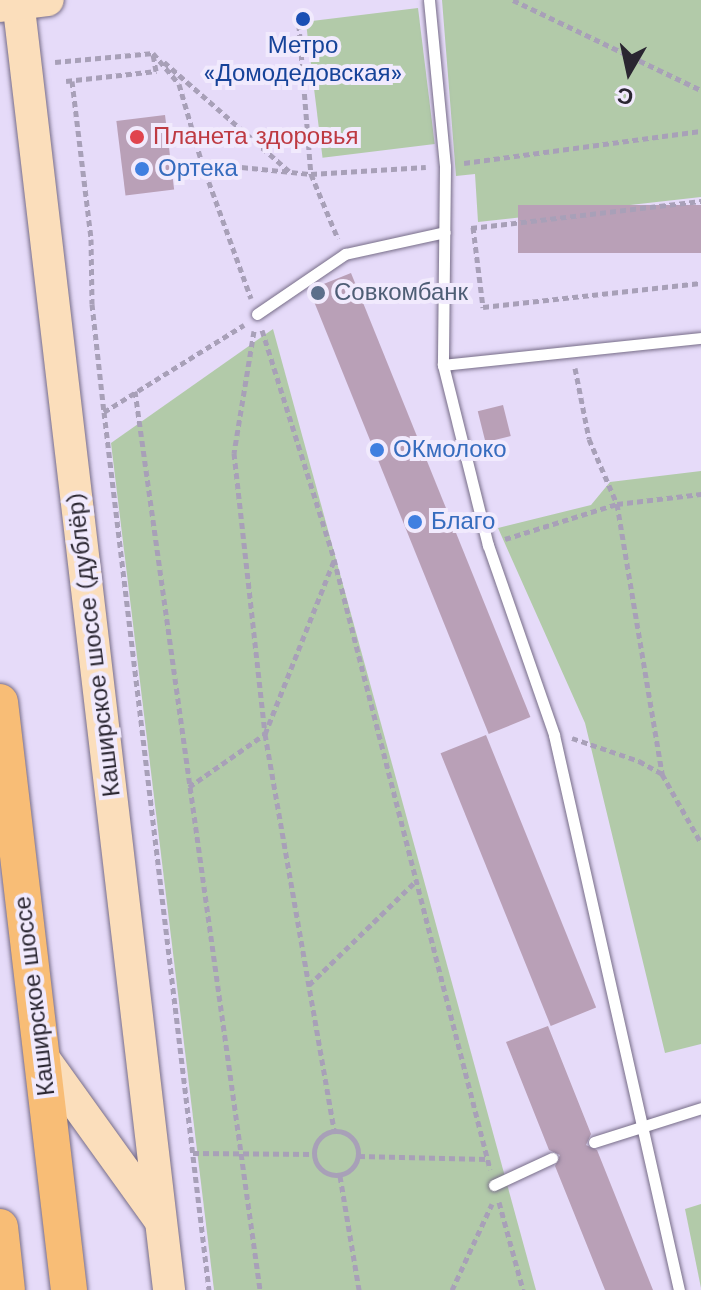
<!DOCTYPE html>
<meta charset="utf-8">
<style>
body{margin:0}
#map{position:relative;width:701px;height:1290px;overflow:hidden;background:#e6dbf9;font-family:"Work Sans",sans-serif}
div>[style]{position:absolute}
.green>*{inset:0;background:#b2caa9;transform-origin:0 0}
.building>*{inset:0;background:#b9a0b7;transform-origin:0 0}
.path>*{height:5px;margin-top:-2.5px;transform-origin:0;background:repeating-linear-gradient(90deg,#a8a0b8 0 6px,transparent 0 10px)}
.path>.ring{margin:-2.5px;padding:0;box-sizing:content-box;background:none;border:5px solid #a8a0b8;border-radius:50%}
.roads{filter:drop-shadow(0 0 2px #776d88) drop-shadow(0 0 2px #776d88)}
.service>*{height:11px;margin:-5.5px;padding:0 5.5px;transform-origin:5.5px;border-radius:5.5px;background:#fff}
.secondary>*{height:32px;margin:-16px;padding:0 16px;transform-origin:16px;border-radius:16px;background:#fbdebb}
.primary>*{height:36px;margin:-18px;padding:0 18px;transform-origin:18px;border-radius:18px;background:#f8bd76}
.dots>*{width:22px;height:22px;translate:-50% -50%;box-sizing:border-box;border:4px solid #f1eafd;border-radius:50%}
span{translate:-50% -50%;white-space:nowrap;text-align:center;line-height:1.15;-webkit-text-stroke:8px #f1eafd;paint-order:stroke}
.transit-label{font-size:24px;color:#164399}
.health-label{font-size:24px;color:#be3a42}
.left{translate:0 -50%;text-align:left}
.shop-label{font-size:24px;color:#366cbe}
.service-label{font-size:24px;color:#4e5e75}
.street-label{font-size:24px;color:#2a2631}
.north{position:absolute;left:589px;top:32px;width:80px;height:80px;-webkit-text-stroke:6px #f1eafd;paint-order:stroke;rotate:189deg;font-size:22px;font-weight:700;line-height:32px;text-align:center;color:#2a2631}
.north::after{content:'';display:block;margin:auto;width:28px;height:36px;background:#2a2631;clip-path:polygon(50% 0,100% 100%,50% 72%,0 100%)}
</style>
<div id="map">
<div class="green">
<div style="clip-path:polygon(442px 0,701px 0,701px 197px,478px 222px,475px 174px,456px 176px)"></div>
<div style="left:418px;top:8px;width:137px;height:113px;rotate:83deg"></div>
<div style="clip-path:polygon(273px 329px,536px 1290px,214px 1290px,111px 443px)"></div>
<div style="clip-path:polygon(701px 471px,701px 1044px,665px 1053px,585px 723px,498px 528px,591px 505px,610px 482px)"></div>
<div style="clip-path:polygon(701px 1204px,701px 1288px,685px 1209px)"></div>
</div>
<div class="building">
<div style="left:165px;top:115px;width:75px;height:49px;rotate:83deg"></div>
<div style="left:701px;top:205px;width:48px;height:183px;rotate:90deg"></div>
<div style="left:351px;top:273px;width:479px;height:45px;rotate:68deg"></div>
<div style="left:503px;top:405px;width:32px;height:26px;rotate:76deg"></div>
<div style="left:486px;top:735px;width:294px;height:49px;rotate:68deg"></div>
<div style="clip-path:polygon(548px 1026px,591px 1134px,586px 1145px,597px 1150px,653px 1290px,605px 1290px,555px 1166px,560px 1155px,549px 1150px,506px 1042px)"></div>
</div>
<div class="path">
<div style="left:513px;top:0;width:208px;rotate:25.6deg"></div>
<div style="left:298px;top:14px;width:161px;rotate:85.4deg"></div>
<div style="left:311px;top:174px;width:70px;rotate:67.4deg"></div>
<div style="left:153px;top:53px;width:40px;rotate:50deg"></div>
<div style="left:179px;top:84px;width:82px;rotate:73.8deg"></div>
<div style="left:202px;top:163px;width:144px;rotate:70.1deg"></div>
<div style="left:55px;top:62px;width:99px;rotate:-5.2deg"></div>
<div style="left:164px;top:62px;width:166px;rotate:41.1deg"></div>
<div style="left:66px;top:81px;width:91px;rotate:-6.3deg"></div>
<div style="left:156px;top:71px;width:17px;rotate:-100deg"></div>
<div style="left:72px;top:81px;width:159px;rotate:83.1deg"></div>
<div style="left:91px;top:239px;width:65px;rotate:89.1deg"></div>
<div style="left:92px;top:304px;width:109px;rotate:83.7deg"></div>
<div style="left:104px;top:412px;width:884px;rotate:83.18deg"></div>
<div style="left:202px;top:163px;width:110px;rotate:5.8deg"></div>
<div style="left:311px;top:174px;width:115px;rotate:-3.5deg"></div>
<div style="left:464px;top:163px;width:239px;rotate:-7.7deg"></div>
<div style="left:473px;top:227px;width:81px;rotate:82.9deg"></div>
<div style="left:483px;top:307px;width:219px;rotate:-6.3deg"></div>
<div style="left:471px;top:228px;width:232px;rotate:-6.7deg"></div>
<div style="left:262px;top:330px;width:240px;rotate:72.5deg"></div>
<div style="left:334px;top:559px;width:630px;rotate:75.65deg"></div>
<div style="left:254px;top:331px;width:124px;rotate:99.3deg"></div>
<div style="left:234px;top:453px;width:283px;rotate:83.7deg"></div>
<div style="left:265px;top:734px;width:403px;rotate:80.1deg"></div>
<div style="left:575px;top:368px;width:72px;rotate:78.8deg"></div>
<div style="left:589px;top:439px;width:71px;rotate:66.7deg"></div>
<div style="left:617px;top:504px;width:85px;rotate:-6.8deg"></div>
<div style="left:135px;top:391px;width:908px;rotate:82.08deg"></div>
<div style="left:104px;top:412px;width:165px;rotate:-31.9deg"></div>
<div style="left:505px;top:539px;width:117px;rotate:-17.4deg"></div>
<div style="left:617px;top:504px;width:274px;rotate:80.5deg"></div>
<div style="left:662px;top:774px;width:79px;rotate:60.5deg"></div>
<div style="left:572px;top:738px;width:71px;rotate:18.9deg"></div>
<div style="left:639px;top:761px;width:26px;rotate:29deg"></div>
<div style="left:189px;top:787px;width:93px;rotate:-34.9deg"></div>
<div style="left:265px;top:734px;width:186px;rotate:-68.3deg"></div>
<div style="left:309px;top:985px;width:149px;rotate:-44.2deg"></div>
<div class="ring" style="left:314px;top:1131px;width:39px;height:39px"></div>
<div style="left:193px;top:1153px;width:121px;rotate:0.5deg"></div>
<div style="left:359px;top:1156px;width:128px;rotate:1.3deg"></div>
<div style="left:340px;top:1176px;width:116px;rotate:80.5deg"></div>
<div style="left:499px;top:1202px;width:91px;rotate:74.7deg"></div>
<div style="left:452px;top:1290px;width:95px;rotate:-65.1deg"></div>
</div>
<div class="roads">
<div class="service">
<div style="left:429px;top:0;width:167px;rotate:84.5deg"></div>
<div style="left:445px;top:166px;width:199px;rotate:90.6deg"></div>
<div style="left:443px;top:365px;width:259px;rotate:-6deg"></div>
<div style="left:257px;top:314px;width:107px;rotate:-34.3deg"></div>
<div style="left:345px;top:254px;width:102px;rotate:-12.4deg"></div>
<div style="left:443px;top:365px;width:186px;rotate:76deg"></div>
<div style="left:488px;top:545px;width:201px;rotate:70.8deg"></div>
<div style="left:554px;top:735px;width:569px;rotate:77.31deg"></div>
<div style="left:594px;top:1142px;width:112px;rotate:-17.6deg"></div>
<div style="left:494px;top:1185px;width:64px;rotate:-25deg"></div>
</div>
<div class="secondary">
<div style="left:18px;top:0;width:1299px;rotate:83.32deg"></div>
<div style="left:0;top:6px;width:48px;rotate:-7.1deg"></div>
<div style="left:42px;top:1056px;width:201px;rotate:54.3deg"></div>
</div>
<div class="primary">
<div style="left:0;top:702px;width:592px;rotate:83.31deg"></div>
<div style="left:0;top:1227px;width:63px;rotate:83.7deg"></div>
</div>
</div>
<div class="dots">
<div style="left:303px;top:19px;background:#1a4fb4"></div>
<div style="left:137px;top:137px;background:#e0444e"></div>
<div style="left:142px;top:169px;background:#3f7fe0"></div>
<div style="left:318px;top:293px;background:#5c6f8a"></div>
<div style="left:377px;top:450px;background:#3f7fe0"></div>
<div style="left:415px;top:522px;background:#3f7fe0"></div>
</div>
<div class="transit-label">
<span style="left:303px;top:60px">Метро<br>«Домодедовская»</span>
</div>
<div class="health-label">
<span class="left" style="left:153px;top:137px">Планета здоровья</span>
</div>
<div class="shop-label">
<span class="left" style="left:158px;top:169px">Ортека</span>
<span class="left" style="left:393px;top:450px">ОКмолоко</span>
<span class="left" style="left:431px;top:522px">Благо</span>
</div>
<div class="service-label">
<span class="left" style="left:334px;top:293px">Совкомбанк</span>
</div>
<div class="street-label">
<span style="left:94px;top:645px;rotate:-97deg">Каширское шоссе (дублёр)</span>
<span style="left:35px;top:996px;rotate:-97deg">Каширское шоссе</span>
</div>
<div class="north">С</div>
</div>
